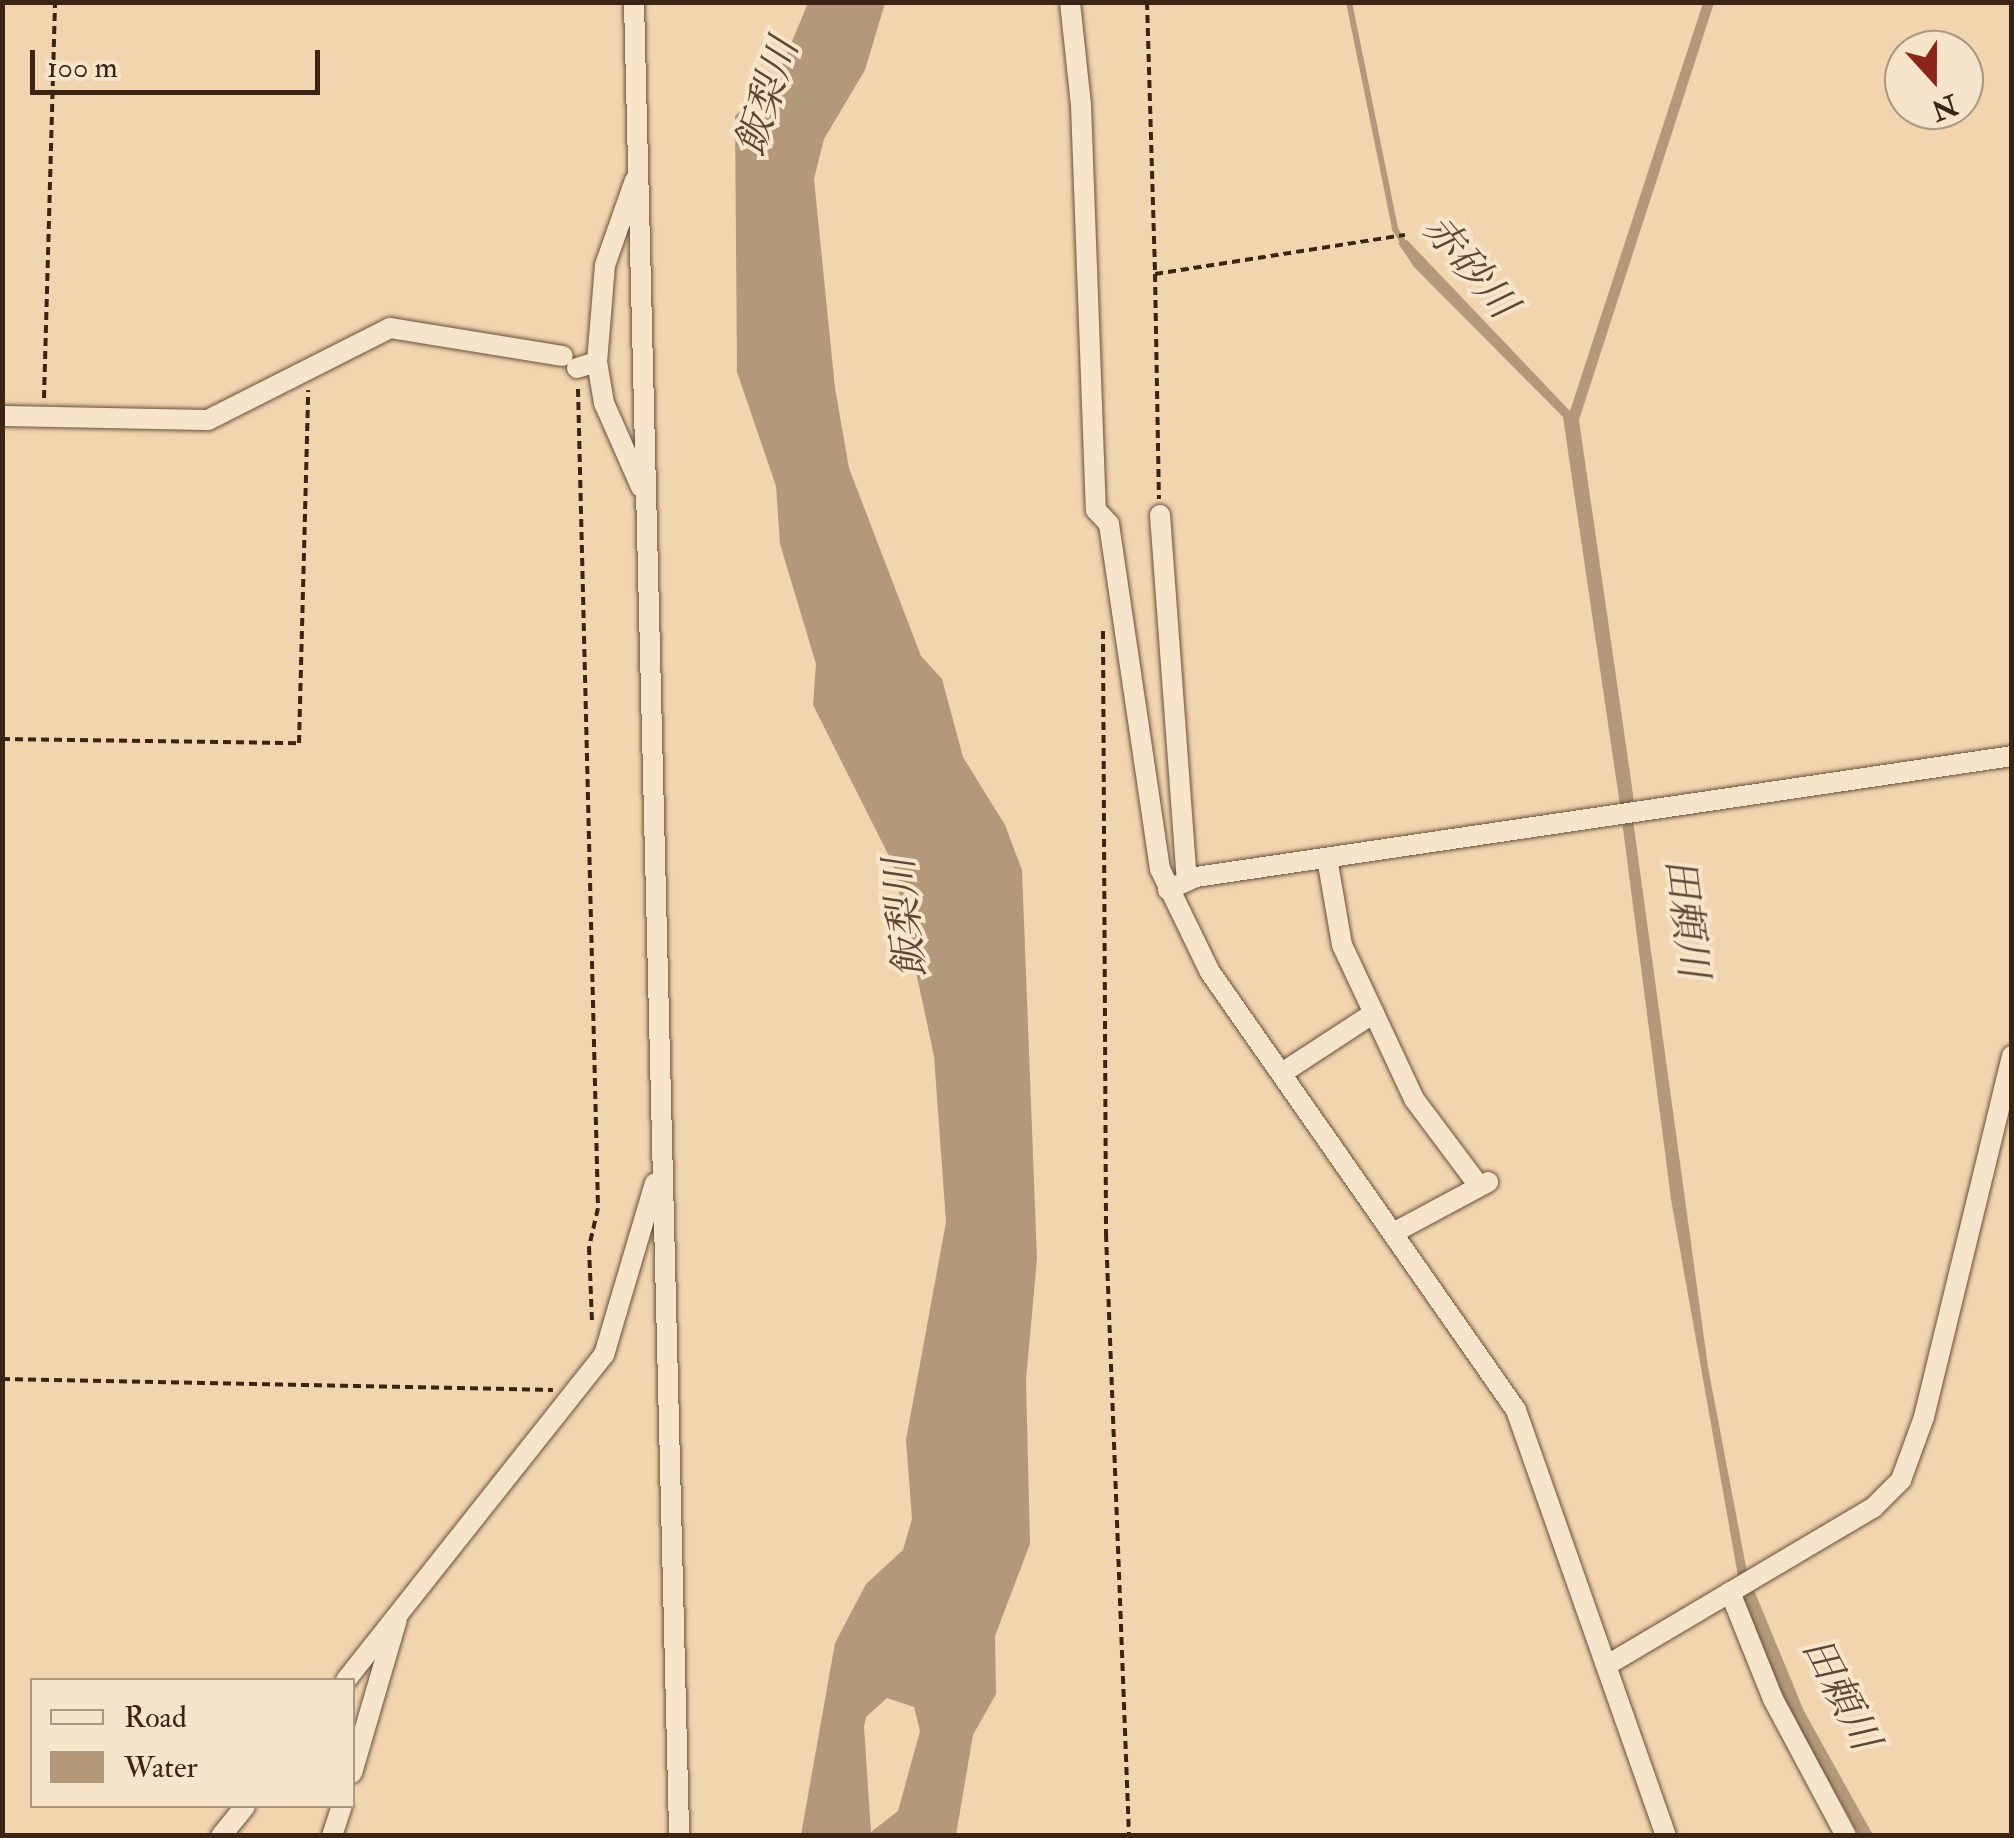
<!DOCTYPE html>
<meta charset="utf-8">
<style>
body{margin:0}
#map{position:relative;width:2014px;height:1838px;overflow:hidden;background:#f1d5af;font-family:"IM FELL Double Pica","Noto Serif JP",serif}
div>[style]{position:absolute}
.water>*{inset:0;background:#b3997a}
.stream>*{height:6px;margin:-3px;padding:0 3px;transform-origin:3px;border-radius:3px;background:#b3997a}
.path>*{height:4px;margin-top:-2px;transform-origin:0;background:repeating-linear-gradient(90deg,#3b2414 0 8px,transparent 0 13px)}
.roads{filter:drop-shadow(0 0 2px #68503b) drop-shadow(0 0 2px #68503b)}
.minor>*{height:20px;margin:-10px;padding:0 10px;transform-origin:10px;border-radius:10px;background:#f6e4cb}
span{translate:-50% -50%;white-space:nowrap;text-align:center;line-height:1.15;-webkit-text-stroke:8px #f6e4cb;paint-order:stroke}
.water-label{font-size:40px;color:#5f4733;font-style:italic}
.frame{position:absolute;inset:0;border:5px solid #3b2414;pointer-events:none}
.legend{position:absolute;left:30px;top:1678px;width:325px;height:130px;box-sizing:border-box;background:#f6e4cb;border:2px solid #ab9782;margin:0;padding:12px 18px;list-style:none;font-size:30px;color:#3b2414}
.legend li{display:flex;align-items:center;gap:20px;height:50px}
.legend b{width:50px;border:2px solid #ab9782}
.north{position:absolute;left:1884px;top:30px;width:100px;height:100px;box-sizing:border-box;background:#f6e4cb;border:2px solid #ab9782;border-radius:50%;rotate:159deg;font-size:28px;font-weight:700;line-height:40px;text-align:center;color:#3b2414}
.north::after{content:'';display:block;margin:auto;width:35px;height:45px;background:#8f2418;clip-path:polygon(50% 0,100% 100%,50% 72%,0 100%)}
.scale{position:absolute;left:30px;top:50px;width:290px;height:45px;box-sizing:border-box;border:5px solid #3b2414;border-top:0;padding-left:12px;font-size:30px;line-height:35px;white-space:nowrap;color:#3b2414;-webkit-text-stroke:8px #f6e4cb;paint-order:stroke}
</style>
<div id="map">
<div class="water">
<div style="clip-path:polygon(evenodd,808px 3px,885px 3px,865px 70px,824px 139px,814px 179px,835px 388px,849px 468px,921px 656px,942px 679px,963px 757px,1005px 825px,1022px 870px,1037px 1259px,1026px 1380px,1030px 1544px,995px 1636px,996px 1694px,973px 1735px,956px 1835px,801px 1835px,835px 1643px,866px 1584px,903px 1550px,912px 1519px,906px 1440px,946px 1222px,934px 1056px,893px 864px,813px 705px,816px 664px,780px 544px,776px 486px,737px 372px,735px 116px,780px 70px,808px 3px,887px 1698px,914px 1707px,920px 1731px,898px 1811px,871px 1832px,864px 1727px,866px 1717px,887px 1698px)"></div>
<div style="clip-path:polygon(1703px 3px,1714px 3px,1579px 420px,1633px 794px,1634px 810px,1621px 812px,1563px 417px,1414px 267px,1398px 243px,1407px 240px,1570px 411px)"></div>
<div style="clip-path:polygon(1633px 820px,1708px 1367px,1747px 1572px,1738px 1576px,1671px 1199px,1622px 821px)"></div>
<div style="clip-path:polygon(1754px 1590px,1804px 1711px,1873px 1835px,1859px 1835px,1786px 1705px,1742px 1597px)"></div>
</div>
<div class="stream">
<div style="left:1349px;top:2px;width:232px;rotate:78.5deg"></div>
<div style="left:1395px;top:229px;width:22px;rotate:58deg"></div>
</div>
<div class="path">
<div style="left:1147px;top:2px;width:272px;rotate:88.3deg"></div>
<div style="left:1155px;top:274px;width:253px;rotate:-8.9deg"></div>
<div style="left:1155px;top:274px;width:225px;rotate:89deg"></div>
<div style="left:578px;top:389px;width:819px;rotate:88.6deg"></div>
<div style="left:598px;top:1208px;width:40px;rotate:103deg"></div>
<div style="left:589px;top:1247px;width:76px;rotate:87.7deg"></div>
<div style="left:44px;top:398px;width:396px;rotate:-88.4deg"></div>
<div style="left:1103px;top:631px;width:603px;rotate:89.71deg"></div>
<div style="left:1106px;top:1234px;width:602px;rotate:87.81deg"></div>
<div style="left:2px;top:739px;width:297px;rotate:0.8deg"></div>
<div style="left:299px;top:743px;width:353px;rotate:-88.5deg"></div>
<div style="left:2px;top:1379px;width:551px;rotate:1.14deg"></div>
</div>
<div class="roads">
<div class="minor">
<div style="left:634px;top:2px;width:1835px;rotate:88.59deg"></div>
<div style="left:1070px;top:2px;width:104px;rotate:83.9deg"></div>
<div style="left:1081px;top:105px;width:405px;rotate:87.9deg"></div>
<div style="left:1096px;top:510px;width:19px;rotate:47deg"></div>
<div style="left:1109px;top:524px;width:349px;rotate:81.6deg"></div>
<div style="left:1160px;top:869px;width:114px;rotate:64.1deg"></div>
<div style="left:1210px;top:972px;width:534px;rotate:55.06deg"></div>
<div style="left:1516px;top:1410px;width:452px;rotate:70.6deg"></div>
<div style="left:635px;top:180px;width:90px;rotate:109.4deg"></div>
<div style="left:605px;top:265px;width:97px;rotate:94.7deg"></div>
<div style="left:597px;top:362px;width:42px;rotate:80.3deg"></div>
<div style="left:604px;top:403px;width:92px;rotate:66.2deg"></div>
<div style="left:577px;top:368px;width:21px;rotate:-17deg"></div>
<div style="left:2px;top:416px;width:206px;rotate:1.1deg"></div>
<div style="left:208px;top:420px;width:204px;rotate:-26.8deg"></div>
<div style="left:390px;top:328px;width:175px;rotate:9.2deg"></div>
<div style="left:1160px;top:515px;width:365px;rotate:85.8deg"></div>
<div style="left:1327px;top:858px;width:88px;rotate:80.2deg"></div>
<div style="left:1342px;top:945px;width:170px;rotate:64.9deg"></div>
<div style="left:1414px;top:1099px;width:109px;rotate:53.2deg"></div>
<div style="left:1168px;top:890px;width:31px;rotate:-25deg"></div>
<div style="left:1196px;top:877px;width:825px;rotate:-8.43deg"></div>
<div style="left:1282px;top:1073px;width:110px;rotate:-33.1deg"></div>
<div style="left:1393px;top:1233px;width:108px;rotate:-28.2deg"></div>
<div style="left:1730px;top:1592px;width:115px;rotate:68.1deg"></div>
<div style="left:1773px;top:1699px;width:155px;rotate:61.9deg"></div>
<div style="left:1609px;top:1664px;width:307px;rotate:-30.6deg"></div>
<div style="left:1873px;top:1508px;width:40px;rotate:-45deg"></div>
<div style="left:1901px;top:1480px;width:67px;rotate:-69.9deg"></div>
<div style="left:1924px;top:1417px;width:372px;rotate:-76.3deg"></div>
<div style="left:346px;top:1680px;width:415px;rotate:-51.6deg"></div>
<div style="left:604px;top:1355px;width:179px;rotate:-73.5deg"></div>
<div style="left:352px;top:1773px;width:160px;rotate:-73.7deg"></div>
<div style="left:221px;top:1836px;width:38px;rotate:-51deg"></div>
<div style="left:332px;top:1836px;width:32px;rotate:-72deg"></div>
</div>
</div>
<div class="water-label">
<span style="left:768px;top:97px;rotate:-72deg">飯梨川</span>
<span style="left:1469px;top:267px;rotate:50deg">赤砂川</span>
<span style="left:906px;top:918px;rotate:-96deg">飯梨川</span>
<span style="left:1686px;top:918px;rotate:83deg">田頼川</span>
<span style="left:1840px;top:1694px;rotate:63deg">田頼川</span>
</div>
<div class="frame"></div>
<ul class="legend">
<li><b style="height:12px;background:#f6e4cb"></b>Road</li>
<li><b style="height:28px;background:#b3997a"></b>Water</li>
</ul>
<div class="north">N</div>
<div class="scale">100 m</div>
</div>
